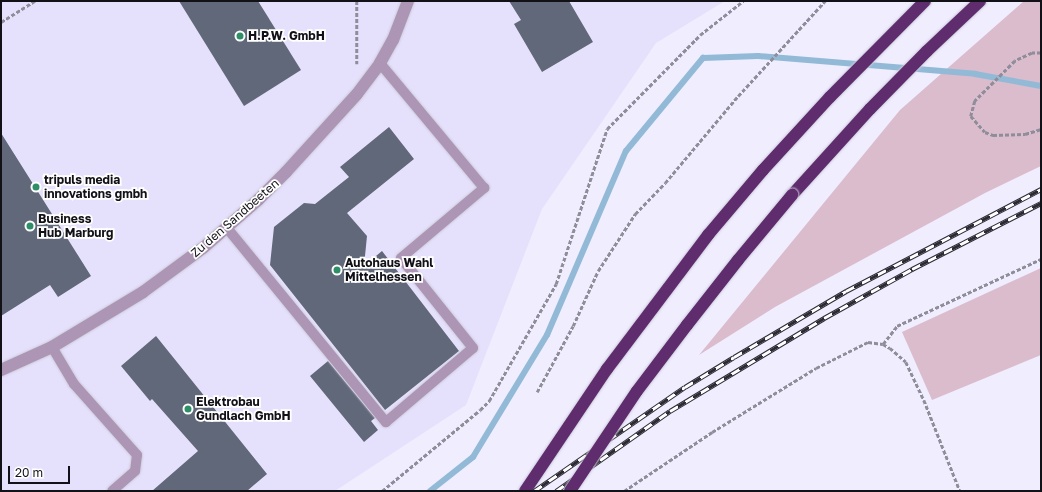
<!DOCTYPE html>
<style>
body{margin:0}
#map{position:relative;width:1042px;height:492px;overflow:hidden;background:#efedfe;font-family:"Golos Text",sans-serif}
div>[style]{position:absolute}
.built>*{inset:0;background:#e5e1fd}
.green>*{inset:0;background:#dbbccd}
.stream>*{height:6px;margin:-3px;padding:0 3px;transform-origin:3px;border-radius:3px;background:#92bad7}
.building>*{inset:0;background:#616879}
.path>*{height:2.5px;margin-top:-1.25px;transform-origin:0;background:repeating-linear-gradient(90deg,#8e8d99 0 4px,transparent 0 6px)}
.roads{filter:drop-shadow(0 0 1px #cccad9) drop-shadow(0 0 1px #cccad9)}
.lane>*{height:10px;margin:-5px;padding:0 5px;transform-origin:5px;border-radius:5px;background:#ad95b5}
.street>*{height:12px;margin:-6px;padding:0 6px;transform-origin:6px;border-radius:6px;background:#ad95b5}
.highway>*{height:12px;margin:-6px;padding:0 6px;transform-origin:6px;border-radius:6px;background:#5f2c6e}
.rail>*{height:4.5px;margin-top:-2.25px;transform-origin:0;background:repeating-linear-gradient(90deg,#fff 0 9px,#2c2b33 0 18px);box-sizing:border-box;border-block:1px solid #2c2b33}
.bridges{filter:drop-shadow(0 0 1px #cccad9) drop-shadow(0 0 1px #cccad9)}
.highway-bridge>*{height:12px;margin:-6px;padding:0 6px;transform-origin:6px;border-radius:6px;background:#5f2c6e}
.dots>*{width:11px;height:11px;translate:-50% -50%;box-sizing:border-box;border:2px solid #fff;border-radius:50%}
span{translate:-50% -50%;white-space:nowrap;text-align:center;line-height:1.15;-webkit-text-stroke:3.5px #fff;paint-order:stroke}
.poi-label{font-size:12px;color:#121118;font-weight:700}
.left{translate:0 -50%;text-align:left}
.street-label{font-size:12px;color:#121118}
.frame{position:absolute;inset:0;border:2px solid #121118;pointer-events:none}
.scale{position:absolute;left:8px;top:466px;width:62px;height:18px;box-sizing:border-box;border:2px solid #121118;border-top:0;padding-left:5px;font-size:12px;line-height:14px;white-space:nowrap;color:#121118;-webkit-text-stroke:3px #fff;paint-order:stroke}
</style>
<div id="map">
<div class="built">
<div style="clip-path:polygon(4px 1px,725px 1px,656px 43px,542px 209px,466px 405px,335px 491px,1px 491px,1px 3px)"></div>
</div>
<div class="green">
<div style="clip-path:polygon(1024px 1px,1041px 1px,1041px 166px,985px 193px,775px 307px,699px 355px,900px 110px)"></div>
<div style="clip-path:polygon(1041px 268px,1041px 355px,932px 400px,902px 332px)"></div>
</div>
<div class="stream">
<div style="left:430px;top:491px;width:55px;rotate:-38.3deg"></div>
<div style="left:473px;top:457px;width:143px;rotate:-58.8deg"></div>
<div style="left:547px;top:335px;width:200px;rotate:-66.8deg"></div>
<div style="left:626px;top:151px;width:121px;rotate:-50.4deg"></div>
<div style="left:703px;top:58px;width:55px;rotate:-2.1deg"></div>
<div style="left:758px;top:56px;width:218px;rotate:4.7deg"></div>
<div style="left:975px;top:74px;width:67px;rotate:10.3deg"></div>
</div>
<div class="building">
<div style="clip-path:polygon(179px 1px,258px 1px,301px 70px,244px 106px)"></div>
<div style="clip-path:polygon(509px 1px,569px 1px,593px 42px,542px 72px,514px 24px,521px 20px)"></div>
<div style="clip-path:polygon(389px 127px,414px 159px,347px 213px,367px 236px,364px 266px,382px 251px,459px 351px,385px 410px,270px 265px,274px 227px,304px 203px,315px 204px,349px 177px,340px 167px)"></div>
<div style="clip-path:polygon(1px 133px,91px 276px,58px 297px,50px 285px,1px 316px)"></div>
<div style="clip-path:polygon(156px 336px,267px 474px,247px 491px,152px 491px,198px 451px,152px 399px,150px 401px,121px 366px)"></div>
<div style="clip-path:polygon(328px 361px,375px 418px,371px 421px,378px 430px,364px 442px,310px 376px)"></div>
</div>
<div class="path">
<div style="left:357px;top:1px;width:63px;rotate:90deg"></div>
<div style="left:1px;top:22px;width:40px;rotate:-32deg"></div>
<div style="left:1041px;top:53px;width:9px;rotate:180deg"></div>
<div style="left:1032px;top:53px;width:19px;rotate:155deg"></div>
<div style="left:1015px;top:61px;width:57px;rotate:135deg"></div>
<div style="left:975px;top:101px;width:16px;rotate:105deg"></div>
<div style="left:971px;top:116px;width:21px;rotate:49deg"></div>
<div style="left:985px;top:132px;width:9px;rotate:21deg"></div>
<div style="left:993px;top:135px;width:32px;rotate:-2deg"></div>
<div style="left:1025px;top:134px;width:17px;rotate:-17deg"></div>
<div style="left:883px;top:344px;width:23px;rotate:-52deg"></div>
<div style="left:897px;top:326px;width:159px;rotate:-25deg"></div>
<div style="left:537px;top:392px;width:75px;rotate:-61.4deg"></div>
<div style="left:573px;top:326px;width:60px;rotate:-65.6deg"></div>
<div style="left:598px;top:271px;width:68px;rotate:-57deg"></div>
<div style="left:635px;top:214px;width:43px;rotate:-45.9deg"></div>
<div style="left:665px;top:183px;width:114px;rotate:-50deg"></div>
<div style="left:738px;top:96px;width:129px;rotate:-47.5deg"></div>
<div style="left:382px;top:491px;width:127px;rotate:-39.6deg"></div>
<div style="left:480px;top:410px;width:13px;rotate:-45deg"></div>
<div style="left:489px;top:401px;width:135px;rotate:-60.2deg"></div>
<div style="left:556px;top:284px;width:163px;rotate:-71.8deg"></div>
<div style="left:607px;top:129px;width:132px;rotate:-45.3deg"></div>
<div style="left:700px;top:35px;width:55px;rotate:-38.3deg"></div>
<div style="left:624px;top:491px;width:106px;rotate:-33.8deg"></div>
<div style="left:712px;top:432px;width:122px;rotate:-31.6deg"></div>
<div style="left:816px;top:368px;width:58px;rotate:-26.6deg"></div>
<div style="left:868px;top:342px;width:15px;rotate:8deg"></div>
<div style="left:883px;top:344px;width:8px;rotate:30deg"></div>
<div style="left:890px;top:348px;width:21px;rotate:41deg"></div>
<div style="left:906px;top:362px;width:42px;rotate:64.7deg"></div>
<div style="left:924px;top:400px;width:98px;rotate:68.4deg"></div>
</div>
<div class="roads">
<div class="lane">
<div style="left:227px;top:228px;width:251px;rotate:50.7deg"></div>
<div style="left:386px;top:422px;width:114px;rotate:-40.4deg"></div>
<div style="left:473px;top:348px;width:115px;rotate:-128.7deg"></div>
<div style="left:401px;top:258px;width:109px;rotate:-40.1deg"></div>
<div style="left:484px;top:188px;width:163px;rotate:-129.8deg"></div>
<div style="left:52px;top:347px;width:43px;rotate:59.3deg"></div>
<div style="left:74px;top:384px;width:95px;rotate:48.4deg"></div>
<div style="left:137px;top:455px;width:16px;rotate:97deg"></div>
<div style="left:135px;top:471px;width:30px;rotate:139deg"></div>
</div>
<div class="street">
<div style="left:1px;top:370px;width:56px;rotate:-24.3deg"></div>
<div style="left:52px;top:347px;width:106px;rotate:-31.1deg"></div>
<div style="left:143px;top:292px;width:74px;rotate:-36.3deg"></div>
<div style="left:203px;top:248px;width:73px;rotate:-41.1deg"></div>
<div style="left:258px;top:200px;width:40px;rotate:-45deg"></div>
<div style="left:286px;top:172px;width:105px;rotate:-47.7deg"></div>
<div style="left:357px;top:94px;width:39px;rotate:-53deg"></div>
<div style="left:380px;top:63px;width:26px;rotate:-61deg"></div>
<div style="left:393px;top:40px;width:42px;rotate:-69deg"></div>
</div>
<div class="highway">
<div style="left:792px;top:195px;width:116px;rotate:-47.8deg"></div>
<div style="left:870px;top:109px;width:81px;rotate:-45.5deg"></div>
<div style="left:927px;top:51px;width:73px;rotate:-43.3deg"></div>
<div style="left:525px;top:491px;width:147px;rotate:-56.1deg"></div>
<div style="left:607px;top:369px;width:168px;rotate:-53deg"></div>
<div style="left:708px;top:235px;width:85px;rotate:-49.8deg"></div>
<div style="left:763px;top:170px;width:99px;rotate:-47.5deg"></div>
<div style="left:830px;top:97px;width:135px;rotate:-45.3deg"></div>
</div>
</div>
<div class="rail">
<div style="left:534px;top:491px;width:183px;rotate:-34.6deg"></div>
<div style="left:685px;top:387px;width:57px;rotate:-31.5deg"></div>
<div style="left:734px;top:357px;width:130px;rotate:-30.5deg"></div>
<div style="left:846px;top:291px;width:220px;rotate:-27.6deg"></div>
<div style="left:556px;top:491px;width:139px;rotate:-35.1deg"></div>
<div style="left:670px;top:411px;width:180px;rotate:-31.1deg"></div>
<div style="left:824px;top:318px;width:101px;rotate:-29.1deg"></div>
<div style="left:912px;top:269px;width:145px;rotate:-27.1deg"></div>
</div>
<div class="bridges">
<div class="highway-bridge">
<div style="left:570px;top:491px;width:120px;rotate:-56.2deg"></div>
<div style="left:637px;top:391px;width:83px;rotate:-52.9deg"></div>
<div style="left:687px;top:325px;width:83px;rotate:-51.9deg"></div>
<div style="left:738px;top:260px;width:85px;rotate:-50.3deg"></div>
</div>
</div>
<div class="dots">
<div style="left:240px;top:36px;background:#2e8e67"></div>
<div style="left:36px;top:187px;background:#2e8e67"></div>
<div style="left:30px;top:226px;background:#2e8e67"></div>
<div style="left:337px;top:270px;background:#2e8e67"></div>
<div style="left:188px;top:409px;background:#2e8e67"></div>
</div>
<div class="poi-label">
<span class="left" style="left:248px;top:36px">H.P.W. GmbH</span>
<span class="left" style="left:44px;top:187px">tripuls media<br>innovations gmbh</span>
<span class="left" style="left:38px;top:226px">Business<br>Hub Marburg</span>
<span class="left" style="left:345px;top:270px">Autohaus Wahl<br>Mittelhessen</span>
<span class="left" style="left:196px;top:409px">Elektrobau<br>Gundlach GmbH</span>
</div>
<div class="street-label">
<span style="left:235px;top:218px;rotate:-41deg">Zu den Sandbeeten</span>
</div>
<div class="frame"></div>
<div class="scale">20 m</div>
</div>
